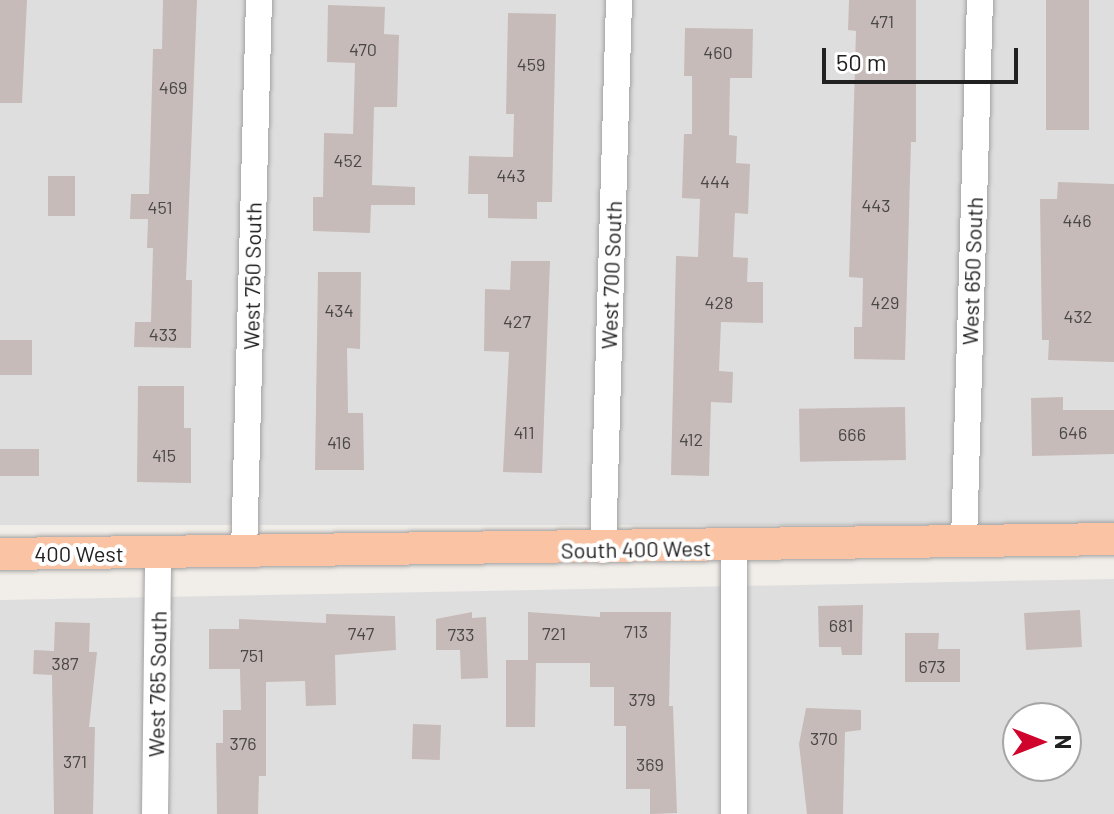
<!DOCTYPE html>
<style>
body{margin:0}
#map{position:relative;width:1114px;height:814px;overflow:hidden;background:#f1ede8;font-family:Barlow,sans-serif}
div>[style]{position:absolute}
.residential>*{inset:0;background:#dfdedf;transform-origin:0 0}
.building>*{inset:0;background:#c6bbb8;transform-origin:0 0}
.roads{filter:drop-shadow(0 0 2px #a2a2a2) drop-shadow(0 0 2px #a2a2a2)}
.minor>*{height:26px;margin:-13px;padding:0 13px;transform-origin:13px;border-radius:13px;background:#fff}
.major>*{height:32px;margin:-16px;padding:0 16px;transform-origin:16px;border-radius:16px;background:#fac4a4}
span{translate:-50% -50%;white-space:nowrap;text-align:center;line-height:1.15;-webkit-text-stroke:8px #fff;paint-order:stroke}
.number-label{font-size:18px;color:#4a4847}
.number-label span{-webkit-text-stroke-width:0}
.street-label{font-size:22px;color:#212121}
.north{position:absolute;left:1002px;top:702px;width:80px;height:80px;box-sizing:border-box;background:#fff;border:2px solid #a6a6a6;border-radius:50%;rotate:90deg;font-size:22px;font-weight:700;line-height:32px;text-align:center;color:#212121}
.north::after{content:'';display:block;margin:auto;width:28px;height:36px;background:#cf032c;clip-path:polygon(50% 0,100% 100%,50% 72%,0 100%)}
.scale{position:absolute;left:822px;top:48px;width:196px;height:36px;box-sizing:border-box;border:4px solid #212121;border-top:0;padding-left:10px;font-size:24px;line-height:28px;white-space:nowrap;color:#212121;-webkit-text-stroke:6px #fff;paint-order:stroke}
</style>
<div id="map">
<div class="residential">
<div style="left:0;top:0;width:1114px;height:525px"></div>
<div style="clip-path:polygon(evenodd,1114px 579px,1114px 814px,0 814px,0 600px,1114px 579px,1018px 718px,1066px 718px,1066px 766px,1018px 766px,1018px 718px)"></div>
</div>
<div class="building">
<div style="clip-path:polygon(0 0,27px 0,22px 103px,0 103px)"></div>
<div style="clip-path:polygon(163px 0,197px 0,186px 280px,192px 280px,191px 348px,134px 347px,135px 322px,151px 322px,153px 248px,147px 248px,148px 219px,130px 219px,131px 194px,149px 194px,153px 49px,162px 49px)"></div>
<div style="clip-path:polygon(849px 0,916px 0,916px 142px,911px 142px,905px 360px,854px 359px,854px 327px,862px 327px,863px 278px,849px 277px,856px 31px,848px 30px)"></div>
<div style="left:1046px;top:0;width:43px;height:130px"></div>
<div style="clip-path:polygon(328px 5px,385px 7px,384px 34px,399px 35px,397px 107px,374px 107px,372px 185px,415px 187px,415px 205px,371px 205px,370px 233px,313px 231px,313px 197px,323px 197px,324px 133px,353px 134px,355px 63px,327px 62px)"></div>
<div style="clip-path:polygon(508px 13px,556px 14px,552px 202px,537px 202px,537px 219px,488px 218px,488px 194px,468px 194px,469px 156px,513px 157px,514px 114px,506px 114px)"></div>
<div style="clip-path:polygon(685px 28px,753px 29px,752px 78px,730px 78px,729px 135px,737px 136px,736px 163px,750px 164px,748px 214px,735px 213px,733px 257px,748px 258px,747px 282px,763px 282px,763px 323px,721px 322px,719px 371px,733px 372px,732px 403px,711px 402px,709px 476px,671px 475px,676px 256px,698px 257px,700px 199px,682px 198px,684px 134px,692px 134px,692px 76px,684px 76px)"></div>
<div style="left:48px;top:176px;width:27px;height:40px"></div>
<div style="clip-path:polygon(1058px 182px,1114px 184px,1114px 362px,1048px 360px,1049px 340px,1042px 340px,1040px 199px,1057px 199px)"></div>
<div style="clip-path:polygon(511px 261px,550px 261px,542px 473px,503px 472px,509px 352px,484px 351px,485px 289px,510px 290px)"></div>
<div style="clip-path:polygon(318px 272px,361px 272px,360px 349px,347px 348px,348px 413px,363px 413px,364px 470px,315px 470px)"></div>
<div style="left:0;top:340px;width:32px;height:35px"></div>
<div style="clip-path:polygon(138px 386px,184px 386px,184px 428px,191px 428px,191px 483px,137px 482px)"></div>
<div style="clip-path:polygon(1063px 397px,1063px 410px,1114px 410px,1114px 454px,1032px 456px,1031px 398px)"></div>
<div style="left:905px;top:407px;width:53px;height:106px;rotate:89deg"></div>
<div style="left:0;top:449px;width:39px;height:27px"></div>
<div style="clip-path:polygon(863px 605px,862px 655px,842px 655px,841px 647px,819px 647px,818px 606px)"></div>
<div style="left:1080px;top:610px;width:37px;height:56px;rotate:87deg"></div>
<div style="clip-path:polygon(472px 612px,472px 618px,486px 617px,488px 678px,461px 679px,460px 650px,436px 650px,436px 619px)"></div>
<div style="clip-path:polygon(528px 612px,600px 617px,600px 612px,671px 612px,669px 706px,673px 706px,677px 813px,650px 814px,650px 789px,626px 789px,626px 726px,614px 726px,614px 687px,590px 687px,590px 663px,536px 663px,535px 727px,506px 727px,506px 660px,528px 660px)"></div>
<div style="clip-path:polygon(326px 614px,395px 616px,396px 650px,335px 655px,336px 705px,306px 706px,305px 681px,266px 682px,266px 776px,259px 776px,258px 814px,217px 814px,216px 743px,223px 743px,223px 710px,241px 710px,240px 669px,209px 669px,209px 629px,239px 629px,239px 619px,326px 623px)"></div>
<div style="clip-path:polygon(55px 622px,90px 623px,89px 652px,97px 652px,89px 727px,95px 727px,93px 814px,54px 814px,52px 675px,33px 674px,34px 650px,54px 651px)"></div>
<div style="clip-path:polygon(905px 633px,939px 633px,938px 649px,960px 649px,960px 682px,905px 682px)"></div>
<div style="clip-path:polygon(806px 708px,861px 710px,861px 730px,845px 732px,843px 814px,807px 814px,799px 744px)"></div>
<div style="left:413px;top:724px;width:28px;height:35px;rotate:2deg"></div>
</div>
<div class="roads">
<div class="minor">
<div style="left:964px;top:541px;width:541px;rotate:-88.31deg"></div>
<div style="left:603px;top:550px;width:550px;rotate:-88.33deg"></div>
<div style="left:244px;top:553px;width:553px;rotate:-88.45deg"></div>
<div style="left:155px;top:814px;width:260px;rotate:-89.3deg"></div>
<div style="left:734px;top:814px;width:267px;rotate:-90deg"></div>
</div>
<div class="major">
<div style="left:0;top:554px;width:1114px;rotate:-0.77deg"></div>
</div>
</div>
<div class="number-label">
<span style="left:882px;top:21px">471</span>
<span style="left:363px;top:49px">470</span>
<span style="left:718px;top:52px">460</span>
<span style="left:531px;top:64px">459</span>
<span style="left:173px;top:87px">469</span>
<span style="left:348px;top:160px">452</span>
<span style="left:511px;top:175px">443</span>
<span style="left:715px;top:181px">444</span>
<span style="left:876px;top:205px">443</span>
<span style="left:160px;top:207px">451</span>
<span style="left:1077px;top:220px">446</span>
<span style="left:719px;top:302px">428</span>
<span style="left:885px;top:302px">429</span>
<span style="left:339px;top:310px">434</span>
<span style="left:1078px;top:316px">432</span>
<span style="left:517px;top:321px">427</span>
<span style="left:163px;top:334px">433</span>
<span style="left:524px;top:432px">411</span>
<span style="left:1073px;top:432px">646</span>
<span style="left:852px;top:434px">666</span>
<span style="left:691px;top:439px">412</span>
<span style="left:339px;top:442px">416</span>
<span style="left:164px;top:455px">415</span>
<span style="left:841px;top:625px">681</span>
<span style="left:636px;top:631px">713</span>
<span style="left:361px;top:633px">747</span>
<span style="left:554px;top:633px">721</span>
<span style="left:461px;top:634px">733</span>
<span style="left:252px;top:655px">751</span>
<span style="left:65px;top:663px">387</span>
<span style="left:932px;top:666px">673</span>
<span style="left:642px;top:699px">379</span>
<span style="left:824px;top:738px">370</span>
<span style="left:243px;top:743px">376</span>
<span style="left:75px;top:761px">371</span>
<span style="left:650px;top:764px">369</span>
</div>
<div class="street-label">
<span style="left:972px;top:271px;rotate:-88deg">West 650 South</span>
<span style="left:611px;top:275px;rotate:-88deg">West 700 South</span>
<span style="left:252px;top:276px;rotate:-89deg">West 750 South</span>
<span style="left:636px;top:549px;rotate:-1deg">South 400 West</span>
<span style="left:79px;top:554px">400 West</span>
<span style="left:157px;top:684px;rotate:-89deg">West 765 South</span>
</div>
<div class="north">N</div>
<div class="scale">50 m</div>
</div>
